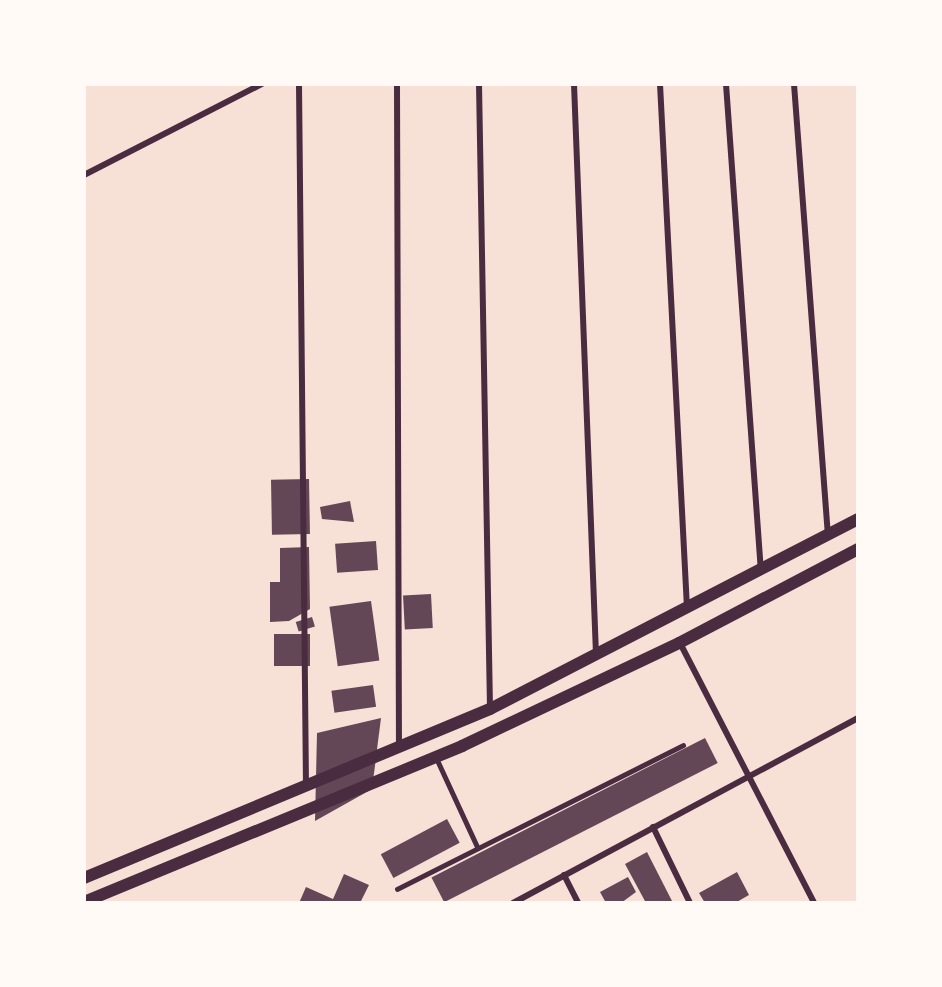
<!DOCTYPE html>
<style>
body{margin:0}
#map{position:relative;width:942px;height:987px;overflow:hidden;background:#f7e1d7;font-family:"Asap Condensed",sans-serif}
div>[style]{position:absolute}
.building>*{inset:0;background:#644757;transform-origin:0 0}
.service>*{height:4.5px;margin:-2.25px;padding:0 2.25px;transform-origin:2.25px;border-radius:2.25px;background:#4a2c40}
.minor>*{height:6px;margin:-3px;padding:0 3px;transform-origin:3px;border-radius:3px;background:#4a2c40}
.secondary>*{height:12px;margin:-6px;padding:0 6px;transform-origin:6px;border-radius:6px;background:#4a2c40}
span{translate:-50% -50%;white-space:nowrap;text-align:center;line-height:1.15;-webkit-text-stroke:6px #fffaf5;paint-order:stroke}
.frame{position:absolute;inset:0;border:86px solid #fffaf5;pointer-events:none}
</style>
<div id="map">
<div class="building">
<div style="left:309px;top:479px;width:55px;height:38px;rotate:89deg"></div>
<div style="clip-path:polygon(350px 501px,354px 522px,322px 519px,320px 507px)"></div>
<div style="left:376px;top:541px;width:29px;height:41px;rotate:86deg"></div>
<div style="clip-path:polygon(309px 547px,310px 609px,289px 621px,270px 622px,270px 582px,280px 582px,280px 548px)"></div>
<div style="left:431px;top:594px;width:34px;height:28px;rotate:87deg"></div>
<div style="left:371px;top:601px;width:60px;height:42px;rotate:82deg"></div>
<div style="left:312px;top:617px;width:10px;height:17px;rotate:73deg"></div>
<div style="left:274px;top:634px;width:36px;height:32px"></div>
<div style="left:373px;top:685px;width:22px;height:42px;rotate:82deg"></div>
<div style="clip-path:polygon(381px 718px,372px 789px,315px 821px,317px 733px)"></div>
<div style="left:705px;top:738px;width:28px;height:307px;rotate:63deg"></div>
<div style="left:447px;top:819px;width:27px;height:75px;rotate:62deg"></div>
<div style="clip-path:polygon(647px 852px,672px 901px,668px 903px,646px 903px,625px 864px)"></div>
<div style="clip-path:polygon(737px 872px,749px 895px,735px 903px,705px 903px,699px 893px)"></div>
<div style="clip-path:polygon(344px 874px,369px 885px,360px 903px,299px 903px,306px 887px,333px 899px)"></div>
<div style="clip-path:polygon(628px 877px,636px 892px,621px 903px,606px 903px,600px 892px)"></div>
</div>
<div class="service">
<div style="left:436px;top:757px;width:100px;rotate:65.2deg"></div>
<div style="left:397px;top:889px;width:320px;rotate:-26.7deg"></div>
</div>
<div class="minor">
<div style="left:299px;top:84px;width:702px;rotate:89.43deg"></div>
<div style="left:397px;top:84px;width:662px;rotate:89.83deg"></div>
<div style="left:479px;top:84px;width:625px;rotate:88.99deg"></div>
<div style="left:574px;top:84px;width:569px;rotate:87.79deg"></div>
<div style="left:660px;top:84px;width:525px;rotate:87.05deg"></div>
<div style="left:726px;top:84px;width:486px;rotate:85.9deg"></div>
<div style="left:794px;top:84px;width:452px;rotate:85.7deg"></div>
<div style="left:84px;top:175px;width:200px;rotate:-27.1deg"></div>
<div style="left:680px;top:643px;width:292px;rotate:62.7deg"></div>
<div style="left:653px;top:827px;width:85px;rotate:64deg"></div>
<div style="left:564px;top:875px;width:31px;rotate:63deg"></div>
<div style="left:513px;top:903px;width:391px;rotate:-28.2deg"></div>
</div>
<div class="secondary">
<div style="left:84px;top:878px;width:440px;rotate:-22.6deg"></div>
<div style="left:490px;top:709px;width:414px;rotate:-27.3deg"></div>
<div style="left:84px;top:902px;width:409px;rotate:-22.4deg"></div>
<div style="left:462px;top:746px;width:240px;rotate:-25.4deg"></div>
<div style="left:679px;top:643px;width:202px;rotate:-27.7deg"></div>
</div>
<div class="frame"></div>
</div>
